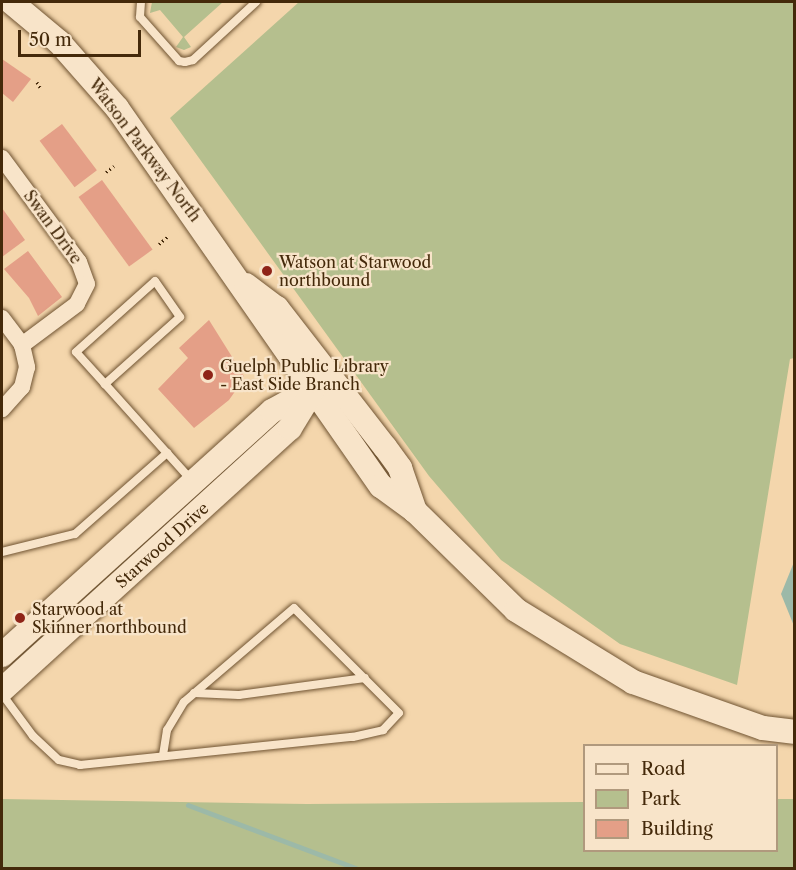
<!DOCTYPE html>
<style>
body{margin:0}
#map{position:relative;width:796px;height:870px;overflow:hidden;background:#f4d6ac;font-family:"Libre Caslon Text",serif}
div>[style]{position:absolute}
.green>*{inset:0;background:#b5bf8e}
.water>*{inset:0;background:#9cb9a8}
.stream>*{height:5px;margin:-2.5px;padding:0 2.5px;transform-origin:2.5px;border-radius:2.5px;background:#9cb9a8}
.building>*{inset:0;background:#e49f87;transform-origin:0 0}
.path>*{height:3px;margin-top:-1.5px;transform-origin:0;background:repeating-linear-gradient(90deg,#44290a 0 1.5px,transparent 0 4.5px)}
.roads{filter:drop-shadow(0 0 2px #705432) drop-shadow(0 0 2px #705432)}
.lane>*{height:8px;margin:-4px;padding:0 4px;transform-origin:4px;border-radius:4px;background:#f8e4c9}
.street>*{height:16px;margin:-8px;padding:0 8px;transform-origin:8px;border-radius:8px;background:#f8e4c9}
.secondary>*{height:24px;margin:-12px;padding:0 12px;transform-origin:12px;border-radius:12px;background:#f8e4c9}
.dots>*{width:16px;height:16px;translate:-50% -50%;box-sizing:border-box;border:3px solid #f8e4c9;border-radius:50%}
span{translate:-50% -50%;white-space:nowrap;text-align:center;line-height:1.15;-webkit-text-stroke:4.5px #f8e4c9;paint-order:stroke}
.street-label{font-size:16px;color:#44290a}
.poi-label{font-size:16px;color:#44290a}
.left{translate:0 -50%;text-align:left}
.frame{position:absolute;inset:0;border:3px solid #44290a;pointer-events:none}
.legend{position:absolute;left:583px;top:744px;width:195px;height:108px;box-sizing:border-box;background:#f8e4c9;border:2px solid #b0997d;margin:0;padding:8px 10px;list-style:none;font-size:18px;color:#44290a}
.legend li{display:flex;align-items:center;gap:12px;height:30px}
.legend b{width:30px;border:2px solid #b0997d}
.scale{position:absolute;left:18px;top:30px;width:123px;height:27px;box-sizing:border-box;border:3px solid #44290a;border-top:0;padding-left:8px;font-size:18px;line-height:21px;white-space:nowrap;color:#44290a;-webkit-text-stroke:4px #f8e4c9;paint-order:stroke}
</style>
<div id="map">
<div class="green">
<div style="clip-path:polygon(152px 2px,223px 2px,184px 37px,191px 47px,184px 50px,176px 47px,183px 37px,160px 10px,150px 13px)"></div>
<div style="clip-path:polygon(299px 2px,794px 2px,794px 358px,790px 359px,737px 685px,620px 644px,501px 560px,429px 476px,170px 118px)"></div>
<div style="clip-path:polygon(2px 799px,307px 804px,584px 802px,584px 850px,776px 850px,777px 799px,794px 799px,794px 868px,2px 868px)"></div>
</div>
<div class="water">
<div style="clip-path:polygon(794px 562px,794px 626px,781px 594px)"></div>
</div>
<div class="stream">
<div style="left:188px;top:805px;width:179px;rotate:20.6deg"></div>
</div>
<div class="building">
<div style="clip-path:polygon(2px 59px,31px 79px,13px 102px,2px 93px)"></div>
<div style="left:62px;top:124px;width:58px;height:28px;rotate:53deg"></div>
<div style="left:102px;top:180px;width:86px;height:29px;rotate:54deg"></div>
<div style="clip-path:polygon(2px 208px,25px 240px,2px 257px)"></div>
<div style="clip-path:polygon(28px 251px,62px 297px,38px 316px,29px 298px,4px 269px)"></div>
<div style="clip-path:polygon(209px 320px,244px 376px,232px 387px,236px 390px,229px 400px,194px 428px,158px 389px,188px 358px,179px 348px)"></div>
</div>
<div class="path">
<div style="left:37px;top:82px;width:8px;rotate:60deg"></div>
<div style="left:106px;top:172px;width:10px;rotate:-37deg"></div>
<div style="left:159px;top:244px;width:11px;rotate:-41deg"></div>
</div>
<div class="roads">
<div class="lane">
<div style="left:141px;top:2px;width:15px;rotate:94deg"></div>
<div style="left:140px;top:17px;width:59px;rotate:48.4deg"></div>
<div style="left:179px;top:61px;width:6px;rotate:9deg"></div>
<div style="left:185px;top:62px;width:8px;rotate:-14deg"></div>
<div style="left:193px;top:60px;width:86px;rotate:-42.6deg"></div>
<div style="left:105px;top:384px;width:43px;rotate:-132.2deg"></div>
<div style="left:76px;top:352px;width:106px;rotate:-41.9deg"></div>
<div style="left:155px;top:281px;width:44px;rotate:55.2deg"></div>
<div style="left:180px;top:317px;width:101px;rotate:138.2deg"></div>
<div style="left:105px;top:384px;width:93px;rotate:48.1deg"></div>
<div style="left:2px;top:552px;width:75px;rotate:-13.9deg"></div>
<div style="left:75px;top:534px;width:123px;rotate:-41.4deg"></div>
<div style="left:167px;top:453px;width:38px;rotate:48deg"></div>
<div style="left:194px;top:693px;width:45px;rotate:2.5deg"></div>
<div style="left:239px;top:695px;width:127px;rotate:-7.7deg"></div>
<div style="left:2px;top:694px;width:52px;rotate:53.6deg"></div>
<div style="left:33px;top:736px;width:35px;rotate:43deg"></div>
<div style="left:59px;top:760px;width:22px;rotate:13deg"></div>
<div style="left:80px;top:765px;width:274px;rotate:-5.9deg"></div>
<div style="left:353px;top:737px;width:31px;rotate:-13deg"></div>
<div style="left:383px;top:730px;width:23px;rotate:-47deg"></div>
<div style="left:399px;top:713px;width:148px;rotate:-135deg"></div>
<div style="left:294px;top:608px;width:145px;rotate:139.5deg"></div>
<div style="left:184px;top:702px;width:33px;rotate:121deg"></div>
<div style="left:167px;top:730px;width:25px;rotate:99deg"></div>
</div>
<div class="street">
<div style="left:2px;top:158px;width:129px;rotate:53.5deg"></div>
<div style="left:79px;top:262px;width:23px;rotate:70deg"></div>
<div style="left:87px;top:284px;width:22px;rotate:117deg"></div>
<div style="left:77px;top:304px;width:69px;rotate:143.3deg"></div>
<div style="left:2px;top:318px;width:34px;rotate:53deg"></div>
<div style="left:22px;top:345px;width:23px;rotate:77deg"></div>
<div style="left:27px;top:367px;width:21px;rotate:104deg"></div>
<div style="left:22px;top:387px;width:30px;rotate:132deg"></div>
</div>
<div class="secondary">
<div style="left:11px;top:2px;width:62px;rotate:39.8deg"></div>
<div style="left:59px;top:42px;width:88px;rotate:48.7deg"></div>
<div style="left:117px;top:108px;width:461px;rotate:55.1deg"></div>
<div style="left:381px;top:486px;width:42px;rotate:36.3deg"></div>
<div style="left:415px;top:511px;width:141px;rotate:44.4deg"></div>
<div style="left:516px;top:610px;width:137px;rotate:31.6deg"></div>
<div style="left:633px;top:682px;width:138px;rotate:19.5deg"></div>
<div style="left:763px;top:728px;width:31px;rotate:7deg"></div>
<div style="left:246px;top:285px;width:39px;rotate:37deg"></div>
<div style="left:277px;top:308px;width:176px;rotate:52.2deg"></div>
<div style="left:385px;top:447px;width:26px;rotate:54deg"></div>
<div style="left:400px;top:468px;width:46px;rotate:70.8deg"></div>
<div style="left:2px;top:655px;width:364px;rotate:-42.1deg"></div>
<div style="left:272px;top:411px;width:68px;rotate:-28.8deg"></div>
<div style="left:2px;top:690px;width:389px;rotate:-42.3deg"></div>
<div style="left:290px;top:428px;width:42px;rotate:-58.6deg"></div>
</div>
</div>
<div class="dots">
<div style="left:267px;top:271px;background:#8f2418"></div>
<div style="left:208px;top:375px;background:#8f2418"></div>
<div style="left:20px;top:618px;background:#8f2418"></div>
</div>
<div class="street-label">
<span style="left:145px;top:150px;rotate:53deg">Watson Parkway North</span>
<span style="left:53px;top:227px;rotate:54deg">Swan Drive</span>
<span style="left:162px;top:545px;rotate:-42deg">Starwood Drive</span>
</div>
<div class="poi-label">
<span class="left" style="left:279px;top:271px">Watson at Starwood<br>northbound</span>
<span class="left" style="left:220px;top:375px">Guelph Public Library<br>- East Side Branch</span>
<span class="left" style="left:32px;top:618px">Starwood at<br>Skinner northbound</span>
</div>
<div class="frame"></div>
<ul class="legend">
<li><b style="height:8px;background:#f8e4c9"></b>Road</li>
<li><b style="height:16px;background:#b5bf8e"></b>Park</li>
<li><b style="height:16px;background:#e49f87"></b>Building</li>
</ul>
<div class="scale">50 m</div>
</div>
